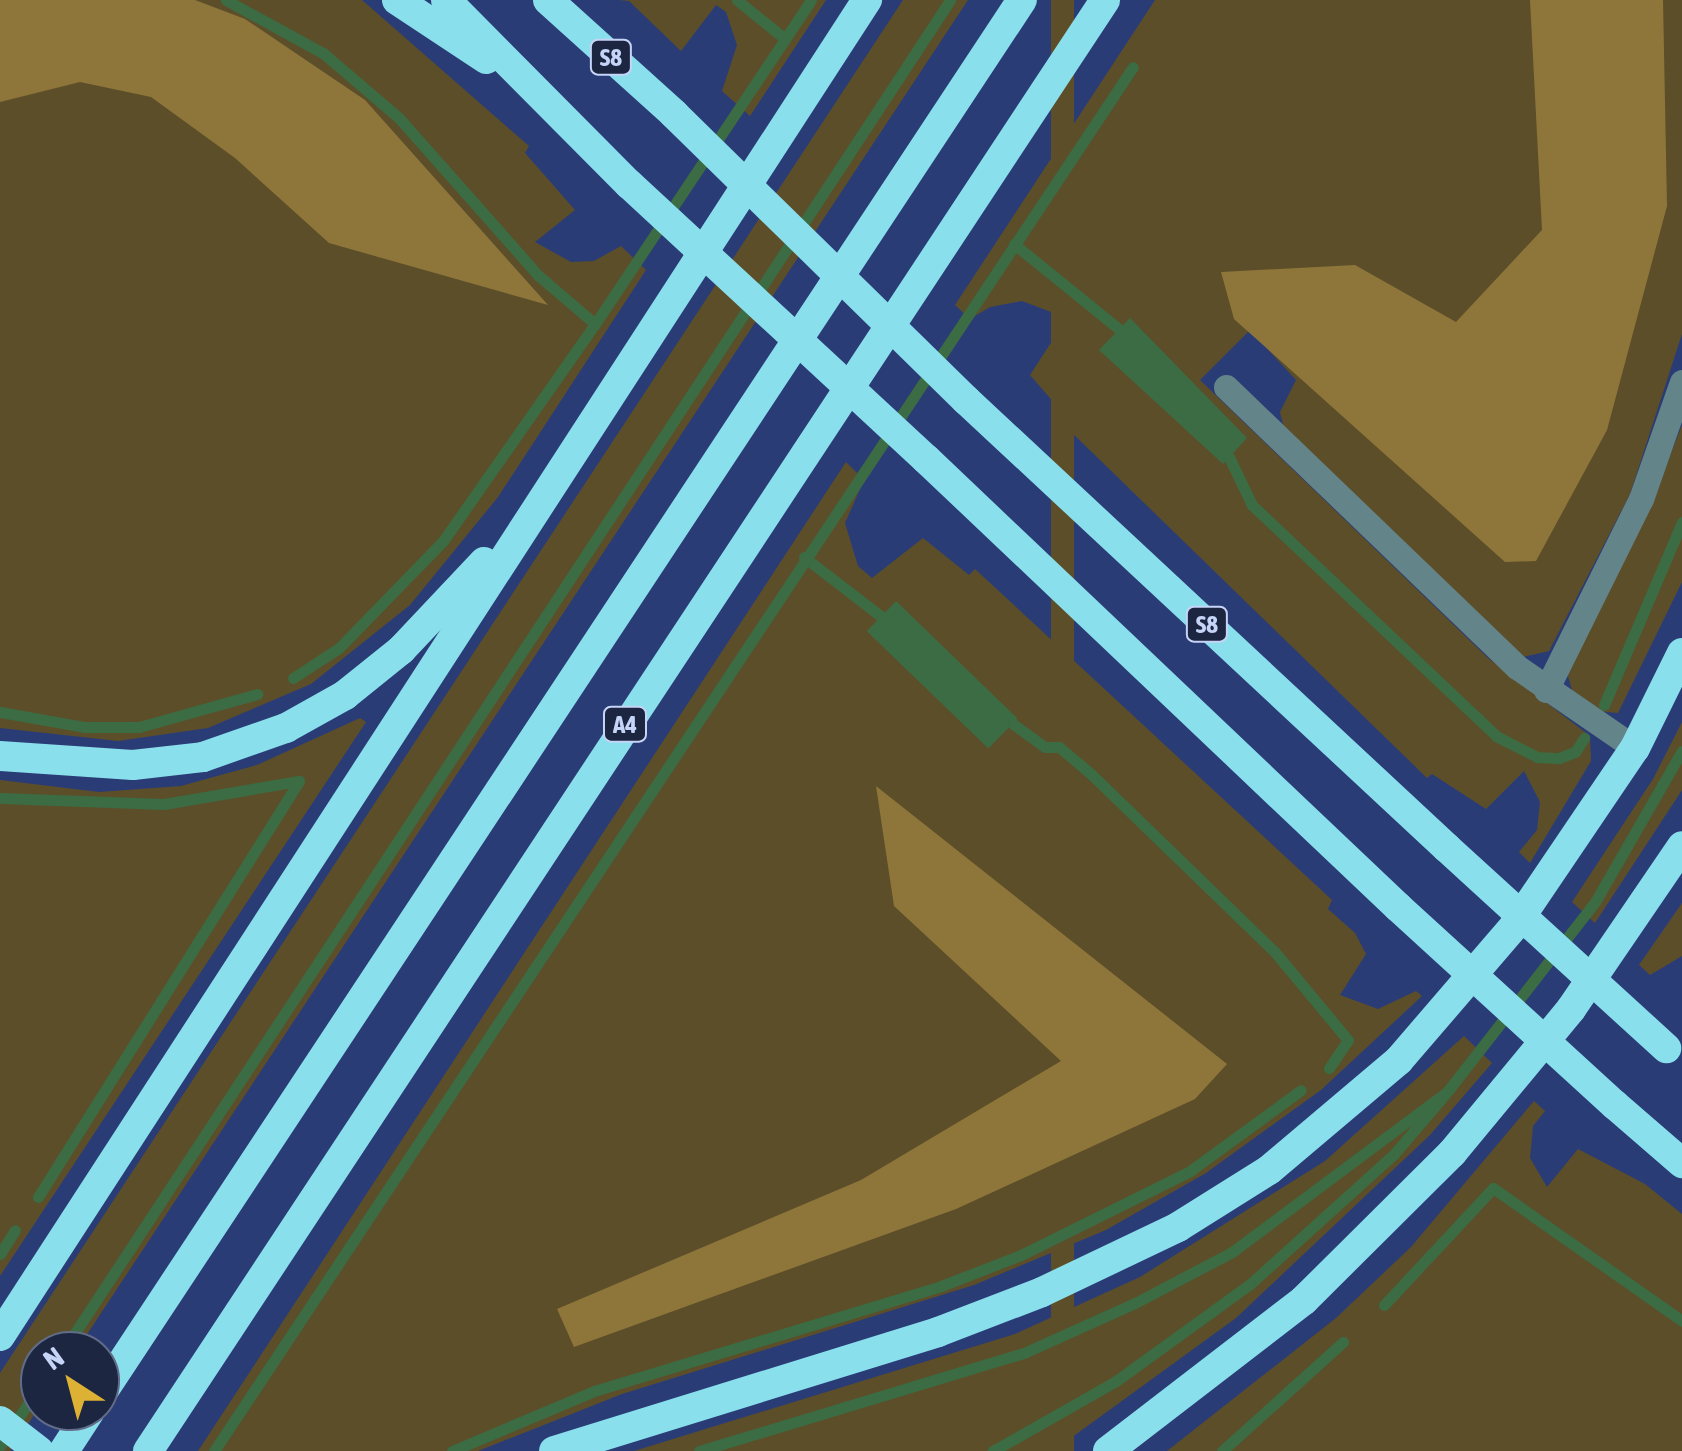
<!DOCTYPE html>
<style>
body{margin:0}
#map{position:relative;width:1682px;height:1451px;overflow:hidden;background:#2a3c76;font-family:"Asap Condensed",sans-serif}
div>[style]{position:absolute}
.green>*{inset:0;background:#5d4e2a;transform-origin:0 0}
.forest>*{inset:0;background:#8e763b}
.water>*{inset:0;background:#3b6c43;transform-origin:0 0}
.stream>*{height:11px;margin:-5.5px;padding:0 5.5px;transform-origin:5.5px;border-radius:5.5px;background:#3b6c43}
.minor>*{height:25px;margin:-12.5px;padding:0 12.5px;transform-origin:12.5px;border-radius:12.5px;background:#638489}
.highway>*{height:30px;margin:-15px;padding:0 15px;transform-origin:15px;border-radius:15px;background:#8adfec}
.highway-bridge>*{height:30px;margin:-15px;padding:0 15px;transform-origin:15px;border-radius:15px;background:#8adfec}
span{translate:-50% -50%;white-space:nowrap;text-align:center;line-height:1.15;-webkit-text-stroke:10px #1d2640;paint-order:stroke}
.shield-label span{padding:2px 8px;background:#1d2640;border:2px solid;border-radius:8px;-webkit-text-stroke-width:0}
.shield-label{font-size:25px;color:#c6d4f7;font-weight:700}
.north{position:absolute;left:20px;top:1331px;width:100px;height:100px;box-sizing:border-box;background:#1d2640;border:2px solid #616c89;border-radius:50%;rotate:324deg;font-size:28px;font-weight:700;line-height:40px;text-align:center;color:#c6d4f7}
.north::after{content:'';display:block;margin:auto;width:35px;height:45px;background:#ddb133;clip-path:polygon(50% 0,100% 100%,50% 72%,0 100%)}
</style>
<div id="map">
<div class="green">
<div style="clip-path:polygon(0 0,362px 0,529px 146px,525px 153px,575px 210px,535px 242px,571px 262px,594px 261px,621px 246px,646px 270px,498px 497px,410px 605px,311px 684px,208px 728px,118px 741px,0 728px)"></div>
<div style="clip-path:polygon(619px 0,826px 0,750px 116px,722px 91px,737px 45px,726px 12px,716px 5px,681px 51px,629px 1px)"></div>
<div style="clip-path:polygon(903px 0,968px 0,76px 1351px,40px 1351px,40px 1406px,10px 1451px,0 1451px,0 1373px)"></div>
<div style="left:1051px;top:0;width:23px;height:1738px"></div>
<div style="clip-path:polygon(1155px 0,1682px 0,1682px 334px,1630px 494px,1549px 651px,1523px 657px,1286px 437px,1280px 412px,1296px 380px,1250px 330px,1200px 380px,1488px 658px,1590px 736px,1591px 761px,1530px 863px,1519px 852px,1537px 830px,1540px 802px,1524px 771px,1486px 809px,1432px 774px,1427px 778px,1065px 426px,1069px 420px,1030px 375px,1067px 318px,1022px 301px,990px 307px,970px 319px,955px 305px)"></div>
<div style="clip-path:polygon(1682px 425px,1682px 582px,1618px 713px,1594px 711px,1573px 693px,1567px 673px,1651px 504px)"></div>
<div style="clip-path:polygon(846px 462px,864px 480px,845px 523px,858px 566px,872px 578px,923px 538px,969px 575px,975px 569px,1332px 900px,1328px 909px,1355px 933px,1366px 954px,1340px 995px,1378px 1009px,1416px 991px,1422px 996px,1321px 1090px,1206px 1173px,1106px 1230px,974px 1285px,622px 1394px,478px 1451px,198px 1451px)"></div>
<div style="clip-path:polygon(360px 718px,366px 722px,0 1276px,0 780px,99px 792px,181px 786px,257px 765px)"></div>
<div style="clip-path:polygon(1682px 722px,1682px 790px,1595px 923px,1572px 902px,1653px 779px)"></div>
<div style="clip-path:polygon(1682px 903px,1682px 956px,1650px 975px,1639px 965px)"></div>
<div style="clip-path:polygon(1464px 1036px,1492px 1063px,1430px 1135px,1236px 1318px,1053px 1451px,634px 1451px,1015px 1334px,1140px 1277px,1325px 1161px)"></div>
<div style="clip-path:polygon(1534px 1101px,1545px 1111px,1533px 1126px,1530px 1158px,1547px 1187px,1578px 1149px,1645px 1184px,1682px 1214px,1682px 1451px,1167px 1451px,1336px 1318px,1411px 1247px)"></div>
</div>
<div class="forest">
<div style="clip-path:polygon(0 0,195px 0,245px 19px,365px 100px,548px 305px,329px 243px,235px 158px,151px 97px,80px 82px,0 102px)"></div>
<div style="clip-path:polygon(1530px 0,1663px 0,1667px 206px,1607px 430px,1536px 561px,1505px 562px,1234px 319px,1221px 272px,1355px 265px,1456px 322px,1542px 230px)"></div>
<div style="clip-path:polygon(876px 786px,1227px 1064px,1195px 1099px,956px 1209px,574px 1347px,557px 1309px,861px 1180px,1061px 1061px,894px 906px)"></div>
</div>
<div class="water">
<div style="clip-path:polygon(1130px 318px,1247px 438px,1223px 464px,1099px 350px)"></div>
<div style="left:896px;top:601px;width:169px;height:42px;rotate:44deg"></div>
</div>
<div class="stream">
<div style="left:226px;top:0;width:111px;rotate:28.7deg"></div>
<div style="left:323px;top:53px;width:100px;rotate:40.5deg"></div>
<div style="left:399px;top:118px;width:211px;rotate:48.5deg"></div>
<div style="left:539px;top:276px;width:74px;rotate:40.6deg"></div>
<div style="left:595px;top:324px;width:389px;rotate:-56.3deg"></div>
<div style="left:737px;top:0;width:62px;rotate:39.1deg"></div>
<div style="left:1014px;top:244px;width:135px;rotate:39deg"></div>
<div style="left:1229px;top:457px;width:53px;rotate:64.4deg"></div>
<div style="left:1252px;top:505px;width:336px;rotate:43.4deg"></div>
<div style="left:1496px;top:736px;width:46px;rotate:27.1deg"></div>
<div style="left:1537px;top:757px;width:22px;rotate:3deg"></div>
<div style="left:1559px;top:758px;width:17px;rotate:-21deg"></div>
<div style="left:1575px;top:752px;width:17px;rotate:-57deg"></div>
<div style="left:804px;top:557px;width:98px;rotate:37.6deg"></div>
<div style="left:293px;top:678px;width:55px;rotate:-33.1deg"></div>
<div style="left:339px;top:648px;width:149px;rotate:-45.8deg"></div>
<div style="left:443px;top:541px;width:265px;rotate:-55deg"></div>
<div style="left:1604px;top:705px;width:199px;rotate:-66.9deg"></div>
<div style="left:0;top:712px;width:85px;rotate:10.1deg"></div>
<div style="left:84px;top:727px;width:55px"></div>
<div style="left:139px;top:727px;width:123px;rotate:-15.6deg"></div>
<div style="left:1013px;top:724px;width:39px;rotate:36deg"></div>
<div style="left:1045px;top:747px;width:14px"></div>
<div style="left:1059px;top:747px;width:40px;rotate:40deg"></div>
<div style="left:1090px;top:773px;width:256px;rotate:44.1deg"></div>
<div style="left:1274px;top:951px;width:116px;rotate:50.3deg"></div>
<div style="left:1348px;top:1040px;width:34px;rotate:124deg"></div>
<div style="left:0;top:798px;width:164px;rotate:2.1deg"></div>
<div style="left:164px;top:804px;width:137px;rotate:-9.7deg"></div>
<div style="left:299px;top:781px;width:491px;rotate:122.1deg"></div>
<div style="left:1447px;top:1092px;width:241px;rotate:-52.1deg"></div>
<div style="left:1595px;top:902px;width:174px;rotate:-60.1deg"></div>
<div style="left:0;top:1254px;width:28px;rotate:-58deg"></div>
<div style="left:1384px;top:1305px;width:160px;rotate:-47deg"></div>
<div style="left:1493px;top:1188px;width:231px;rotate:35.1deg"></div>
<div style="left:63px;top:1351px;width:1616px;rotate:-56.71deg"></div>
<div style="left:0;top:1446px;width:73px;rotate:-56.7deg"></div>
<div style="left:214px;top:1451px;width:1661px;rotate:-56.42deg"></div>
<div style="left:452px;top:1451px;width:154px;rotate:-22.9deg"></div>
<div style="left:594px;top:1391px;width:363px;rotate:-16.8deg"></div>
<div style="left:941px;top:1286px;width:86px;rotate:-21.2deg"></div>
<div style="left:1021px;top:1255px;width:189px;rotate:-26.4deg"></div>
<div style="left:1190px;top:1171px;width:137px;rotate:-36.1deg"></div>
<div style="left:699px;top:1451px;width:342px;rotate:-16.8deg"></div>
<div style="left:1026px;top:1352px;width:120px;rotate:-24.2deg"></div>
<div style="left:1135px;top:1303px;width:110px;rotate:-27.7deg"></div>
<div style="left:1232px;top:1252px;width:268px;rotate:-36.7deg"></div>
<div style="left:1447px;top:1092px;width:82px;rotate:130.5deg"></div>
<div style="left:1394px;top:1154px;width:194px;rotate:137.9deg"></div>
<div style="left:1250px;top:1284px;width:165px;rotate:144.1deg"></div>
<div style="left:1116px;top:1381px;width:142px;rotate:150.4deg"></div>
<div style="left:1222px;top:1451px;width:163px;rotate:-42deg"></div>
</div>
<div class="minor">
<div style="left:1226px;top:387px;width:404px;rotate:43.9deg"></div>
<div style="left:1517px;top:667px;width:143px;rotate:34.5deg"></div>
<div style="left:1546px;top:690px;width:213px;rotate:-63.6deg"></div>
<div style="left:1641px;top:499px;width:124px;rotate:-70.7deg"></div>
</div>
<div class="highway">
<div style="left:397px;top:0;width:107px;rotate:33.5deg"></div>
<div style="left:446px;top:0;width:260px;rotate:45.2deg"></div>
<div style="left:548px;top:0;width:170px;rotate:42.1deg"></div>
<div style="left:966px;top:400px;width:657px;rotate:42.97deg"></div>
<div style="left:926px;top:459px;width:651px;rotate:43.51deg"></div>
<div style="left:0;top:756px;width:133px;rotate:3.9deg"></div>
<div style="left:133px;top:765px;width:70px;rotate:-6.5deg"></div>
<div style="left:203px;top:757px;width:88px;rotate:-19.3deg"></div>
<div style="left:286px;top:728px;width:68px;rotate:-29.2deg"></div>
<div style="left:345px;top:695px;width:72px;rotate:-38.8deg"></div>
<div style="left:401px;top:650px;width:121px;rotate:-46.7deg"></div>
<div style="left:1615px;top:1105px;width:89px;rotate:40.9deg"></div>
<div style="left:0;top:1336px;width:1593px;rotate:-57.02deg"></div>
<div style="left:100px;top:1396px;width:1673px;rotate:-56.56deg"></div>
<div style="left:0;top:1421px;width:49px;rotate:37.6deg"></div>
<div style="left:64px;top:1451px;width:48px;rotate:-57deg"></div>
<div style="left:148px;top:1451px;width:1738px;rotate:-56.59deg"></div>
<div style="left:554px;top:1451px;width:402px;rotate:-17.2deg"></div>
<div style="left:938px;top:1332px;width:111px;rotate:-21deg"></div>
<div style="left:1042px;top:1292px;width:151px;rotate:-25.5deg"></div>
<div style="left:1178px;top:1227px;width:107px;rotate:-32.1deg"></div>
<div style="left:1269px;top:1170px;width:170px;rotate:-40.2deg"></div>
<div style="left:1399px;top:1060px;width:178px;rotate:-49.3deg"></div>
<div style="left:1515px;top:925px;width:214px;rotate:-55.9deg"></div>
<div style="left:1635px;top:748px;width:106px;rotate:-63.7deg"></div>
<div style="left:1108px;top:1451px;width:247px;rotate:-37.6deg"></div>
<div style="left:1304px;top:1300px;width:209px;rotate:-44.8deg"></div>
<div style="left:1452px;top:1153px;width:187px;rotate:-50.4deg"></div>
<div style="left:1571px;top:1009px;width:197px;rotate:-55.7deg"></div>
</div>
<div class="highway-bridge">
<div style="left:674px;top:114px;width:409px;rotate:44.4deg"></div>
<div style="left:629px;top:184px;width:405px;rotate:42.8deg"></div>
<div style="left:1447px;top:848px;width:297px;rotate:42.4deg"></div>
<div style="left:1398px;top:907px;width:294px;rotate:42.4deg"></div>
</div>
<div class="shield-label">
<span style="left:611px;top:57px">S8</span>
<span style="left:1207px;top:624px">S8</span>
<span style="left:625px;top:724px">A4</span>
</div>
<div class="north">N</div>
</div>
